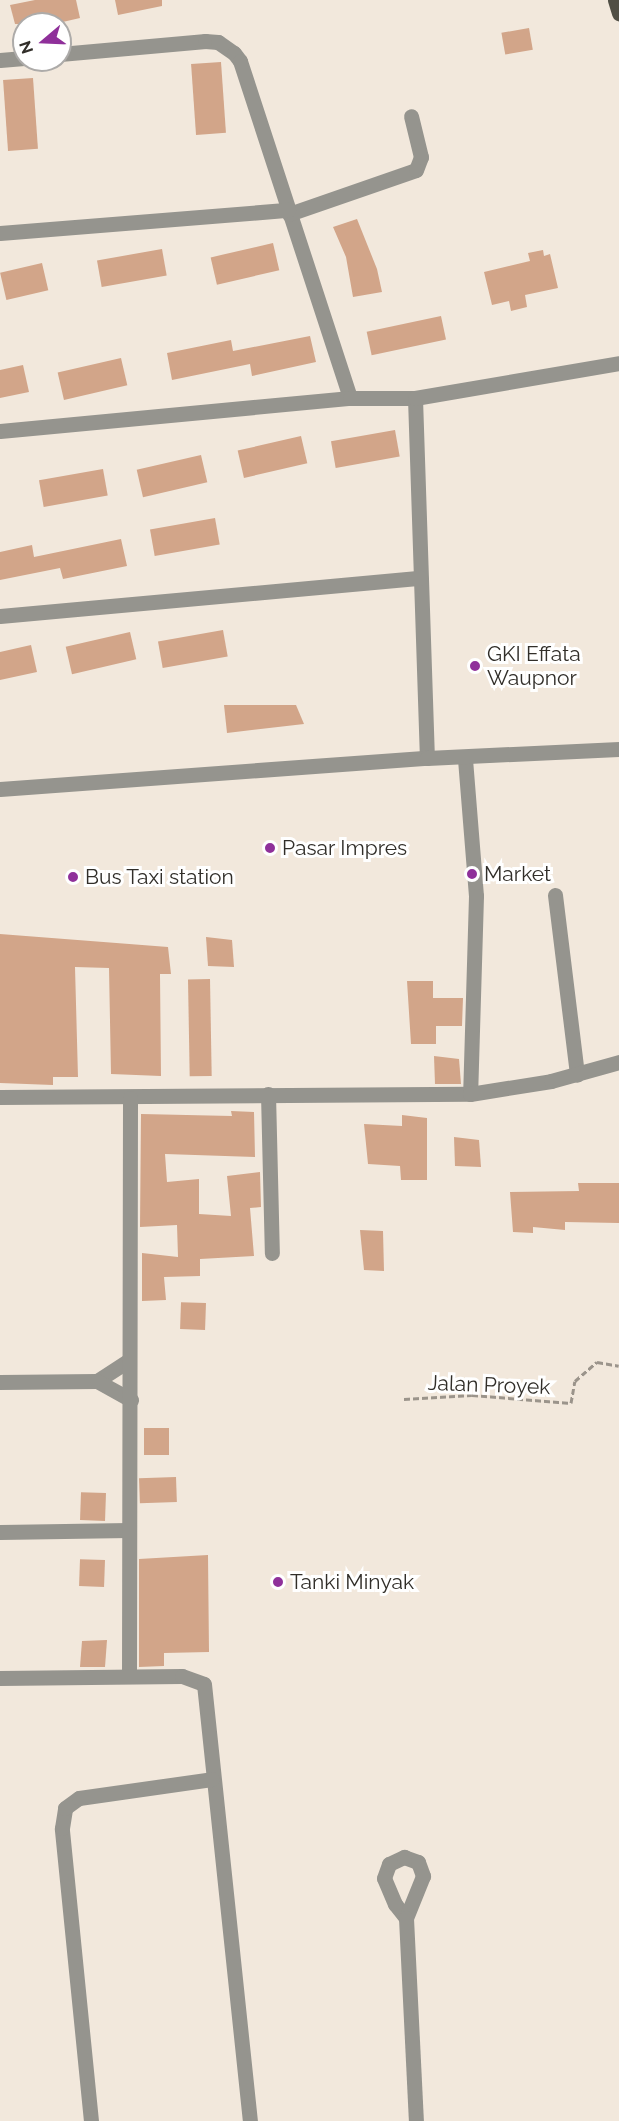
<!DOCTYPE html>
<style>
body{margin:0}
#map{position:relative;width:619px;height:2121px;overflow:hidden;background:#f2e8dc;font-family:Raleway,sans-serif}
div>[style]{position:absolute}
.building>*{inset:0;background:#d2a589;transform-origin:0 0}
.path>*{height:3px;margin-top:-1.5px;transform-origin:0;background:repeating-linear-gradient(90deg,#9b948b 0 6px,transparent 0 9px)}
.minor>*{height:15px;margin:-7.5px;padding:0 7.5px;transform-origin:7.5px;border-radius:7.5px;background:#95948e}
.major>*{height:15px;margin:-7.5px;padding:0 7.5px;transform-origin:7.5px;border-radius:7.5px;background:#514f45}
.dots>*{width:16px;height:16px;translate:-50% -50%;box-sizing:border-box;border:3px solid #fff;border-radius:50%}
span{translate:-50% -50%;white-space:nowrap;text-align:center;line-height:1.15;-webkit-text-stroke:6px #fff;paint-order:stroke}
.poi-label{font-size:21px;color:#312e29}
.left{translate:0 -50%;text-align:left}
.street-label{font-size:21px;color:#312e29}
.north{position:absolute;left:12px;top:12px;width:60px;height:60px;box-sizing:border-box;background:#fff;border:2px solid #adaba9;border-radius:50%;rotate:251deg;font-size:16px;font-weight:700;line-height:24px;text-align:center;color:#312e29}
.north::after{content:'';display:block;margin:auto;width:21px;height:27px;background:#8f309a;clip-path:polygon(50% 0,100% 100%,50% 72%,0 100%)}
</style>
<div id="map">
<div class="building">
<div style="clip-path:polygon(35px 0,76px 0,80px 18px,54px 24px,15px 24px,10px 5px)"></div>
<div style="clip-path:polygon(115px 0,162px 0,162px 6px,118px 15px)"></div>
<div style="left:529px;top:28px;width:22px;height:28px;rotate:80deg"></div>
<div style="left:221px;top:62px;width:71px;height:30px;rotate:86deg"></div>
<div style="left:33px;top:78px;width:71px;height:30px;rotate:86deg"></div>
<div style="clip-path:polygon(357px 219px,377px 269px,382px 292px,353px 297px,346px 257px,333px 227px)"></div>
<div style="left:273px;top:243px;width:28px;height:64px;rotate:77deg"></div>
<div style="left:162px;top:249px;width:27px;height:66px;rotate:80deg"></div>
<div style="clip-path:polygon(543px 250px,544px 256px,550px 254px,558px 288px,525px 295px,527px 307px,511px 311px,509px 301px,492px 305px,484px 272px,530px 261px,528px 253px)"></div>
<div style="left:42px;top:263px;width:28px;height:43px;rotate:77deg"></div>
<div style="left:441px;top:316px;width:24px;height:76px;rotate:78deg"></div>
<div style="clip-path:polygon(310px 336px,316px 362px,252px 376px,250px 364px,172px 380px,167px 353px,231px 340px,233px 351px)"></div>
<div style="left:121px;top:358px;width:28px;height:65px;rotate:77deg"></div>
<div style="clip-path:polygon(23px 365px,29px 392px,0 398px,0 370px)"></div>
<div style="left:395px;top:430px;width:27px;height:65px;rotate:80deg"></div>
<div style="left:301px;top:436px;width:28px;height:65px;rotate:77deg"></div>
<div style="left:201px;top:455px;width:28px;height:66px;rotate:77deg"></div>
<div style="left:103px;top:469px;width:27px;height:65px;rotate:80deg"></div>
<div style="left:215px;top:518px;width:27px;height:66px;rotate:80deg"></div>
<div style="clip-path:polygon(121px 539px,127px 566px,63px 579px,60px 568px,0 580px,0 552px,32px 545px,34px 557px)"></div>
<div style="left:223px;top:630px;width:27px;height:66px;rotate:80deg"></div>
<div style="left:130px;top:632px;width:28px;height:66px;rotate:77deg"></div>
<div style="clip-path:polygon(31px 645px,37px 672px,0 680px,0 652px)"></div>
<div style="clip-path:polygon(224px 705px,296px 705px,304px 724px,227px 733px)"></div>
<div style="clip-path:polygon(0 934px,168px 947px,171px 974px,160px 974px,161px 1076px,111px 1074px,109px 968px,75px 967px,78px 1077px,53px 1077px,53px 1085px,0 1083px)"></div>
<div style="clip-path:polygon(206px 937px,232px 940px,234px 967px,208px 966px)"></div>
<div style="left:210px;top:979px;width:97px;height:22px;rotate:89deg"></div>
<div style="clip-path:polygon(407px 981px,433px 981px,433px 998px,463px 998px,462px 1026px,436px 1026px,436px 1044px,411px 1044px)"></div>
<div style="clip-path:polygon(434px 1056px,459px 1059px,461px 1084px,435px 1084px)"></div>
<div style="clip-path:polygon(231px 1111px,254px 1112px,255px 1157px,165px 1154px,167px 1182px,199px 1179px,199px 1214px,231px 1216px,227px 1176px,260px 1172px,261px 1207px,250px 1208px,254px 1256px,200px 1259px,200px 1276px,164px 1277px,166px 1300px,142px 1301px,142px 1253px,178px 1257px,177px 1225px,140px 1227px,141px 1114px,232px 1116px)"></div>
<div style="clip-path:polygon(402px 1115px,427px 1118px,427px 1180px,401px 1180px,400px 1166px,368px 1164px,364px 1124px,402px 1126px)"></div>
<div style="clip-path:polygon(454px 1137px,479px 1140px,481px 1167px,455px 1166px)"></div>
<div style="clip-path:polygon(578px 1183px,619px 1183px,619px 1223px,565px 1222px,565px 1230px,533px 1227px,533px 1233px,513px 1232px,510px 1192px,579px 1191px)"></div>
<div style="clip-path:polygon(360px 1230px,383px 1231px,384px 1271px,364px 1270px)"></div>
<div style="left:206px;top:1303px;width:27px;height:25px;rotate:92deg"></div>
<div style="left:144px;top:1428px;width:25px;height:27px"></div>
<div style="left:176px;top:1477px;width:25px;height:37px;rotate:88deg"></div>
<div style="left:106px;top:1493px;width:28px;height:25px;rotate:92deg"></div>
<div style="clip-path:polygon(208px 1555px,209px 1652px,164px 1653px,164px 1666px,139px 1667px,139px 1559px)"></div>
<div style="left:105px;top:1560px;width:27px;height:25px;rotate:92deg"></div>
<div style="clip-path:polygon(107px 1640px,105px 1667px,80px 1667px,82px 1641px)"></div>
</div>
<div class="path">
<div style="left:404px;top:1399px;width:68px;rotate:-3.4deg"></div>
<div style="left:472px;top:1395px;width:99px;rotate:4.6deg"></div>
<div style="left:571px;top:1403px;width:22px;rotate:-80deg"></div>
<div style="left:575px;top:1381px;width:29px;rotate:-41deg"></div>
<div style="left:597px;top:1362px;width:22px;rotate:10deg"></div>
</div>
<div class="minor">
<div style="left:60px;top:54px;width:146px;rotate:-5.1deg"></div>
<div style="left:205px;top:41px;width:13px;rotate:4deg"></div>
<div style="left:218px;top:42px;width:19px;rotate:35deg"></div>
<div style="left:234px;top:53px;width:10px;rotate:53deg"></div>
<div style="left:240px;top:61px;width:354px;rotate:71.9deg"></div>
<div style="left:0;top:60px;width:24px;rotate:-5deg"></div>
<div style="left:289px;top:214px;width:134px;rotate:-19.1deg"></div>
<div style="left:416px;top:170px;width:14px;rotate:-69deg"></div>
<div style="left:421px;top:157px;width:42px;rotate:-103.7deg"></div>
<div style="left:0;top:233px;width:289px;rotate:-4.6deg"></div>
<div style="left:415px;top:398px;width:360px;rotate:88.1deg"></div>
<div style="left:0;top:431px;width:352px;rotate:-5.4deg"></div>
<div style="left:350px;top:398px;width:65px"></div>
<div style="left:415px;top:398px;width:207px;rotate:-9.7deg"></div>
<div style="left:0;top:616px;width:422px;rotate:-5.2deg"></div>
<div style="left:465px;top:759px;width:137px;rotate:85.4deg"></div>
<div style="left:476px;top:896px;width:198px;rotate:91.7deg"></div>
<div style="left:0;top:789px;width:428px;rotate:-4.2deg"></div>
<div style="left:427px;top:758px;width:192px;rotate:-2.7deg"></div>
<div style="left:555px;top:895px;width:181px;rotate:83deg"></div>
<div style="left:268px;top:1094px;width:159px;rotate:88.6deg"></div>
<div style="left:0;top:1097px;width:470px;rotate:-0.4deg"></div>
<div style="left:470px;top:1094px;width:82px;rotate:-9.1deg"></div>
<div style="left:551px;top:1081px;width:71px;rotate:-15.6deg"></div>
<div style="left:97px;top:1381px;width:38px;rotate:-33deg"></div>
<div style="left:0;top:1382px;width:97px;rotate:-0.6deg"></div>
<div style="left:97px;top:1381px;width:39px;rotate:29deg"></div>
<div style="left:0;top:1532px;width:129px;rotate:-0.9deg"></div>
<div style="left:129px;top:1676px;width:578px;rotate:-89.9deg"></div>
<div style="left:0;top:1678px;width:182px;rotate:-0.6deg"></div>
<div style="left:182px;top:1676px;width:23px;rotate:20deg"></div>
<div style="left:204px;top:1684px;width:439px;rotate:84deg"></div>
<div style="left:406px;top:1918px;width:18px;rotate:-128deg"></div>
<div style="left:395px;top:1904px;width:28px;rotate:-113deg"></div>
<div style="left:384px;top:1878px;width:15px;rotate:-70deg"></div>
<div style="left:389px;top:1864px;width:17px;rotate:-25deg"></div>
<div style="left:404px;top:1857px;width:15px;rotate:20deg"></div>
<div style="left:418px;top:1862px;width:15px;rotate:70deg"></div>
<div style="left:423px;top:1876px;width:45px;rotate:112deg"></div>
<div style="left:406px;top:1918px;width:203px;rotate:87.2deg"></div>
<div style="left:91px;top:2121px;width:294px;rotate:-95.7deg"></div>
<div style="left:62px;top:1828px;width:20px;rotate:-81deg"></div>
<div style="left:65px;top:1808px;width:17px;rotate:-36deg"></div>
<div style="left:79px;top:1798px;width:134px;rotate:-8.1deg"></div>
</div>
<div class="major">
<div style="left:615px;top:0;width:14px;rotate:73deg"></div>
</div>
<div class="dots">
<div style="left:475px;top:666px;background:#8f309a"></div>
<div style="left:270px;top:848px;background:#8f309a"></div>
<div style="left:472px;top:874px;background:#8f309a"></div>
<div style="left:73px;top:877px;background:#8f309a"></div>
<div style="left:278px;top:1582px;background:#8f309a"></div>
</div>
<div class="poi-label">
<span class="left" style="left:487px;top:666px">GKI Effata<br>Waupnor</span>
<span class="left" style="left:282px;top:848px">Pasar Impres</span>
<span class="left" style="left:484px;top:874px">Market</span>
<span class="left" style="left:85px;top:877px">Bus Taxi station</span>
<span class="left" style="left:290px;top:1582px">Tanki Minyak</span>
</div>
<div class="street-label">
<span style="left:489px;top:1385px;rotate:2deg">Jalan Proyek</span>
</div>
<div class="north">N</div>
</div>
